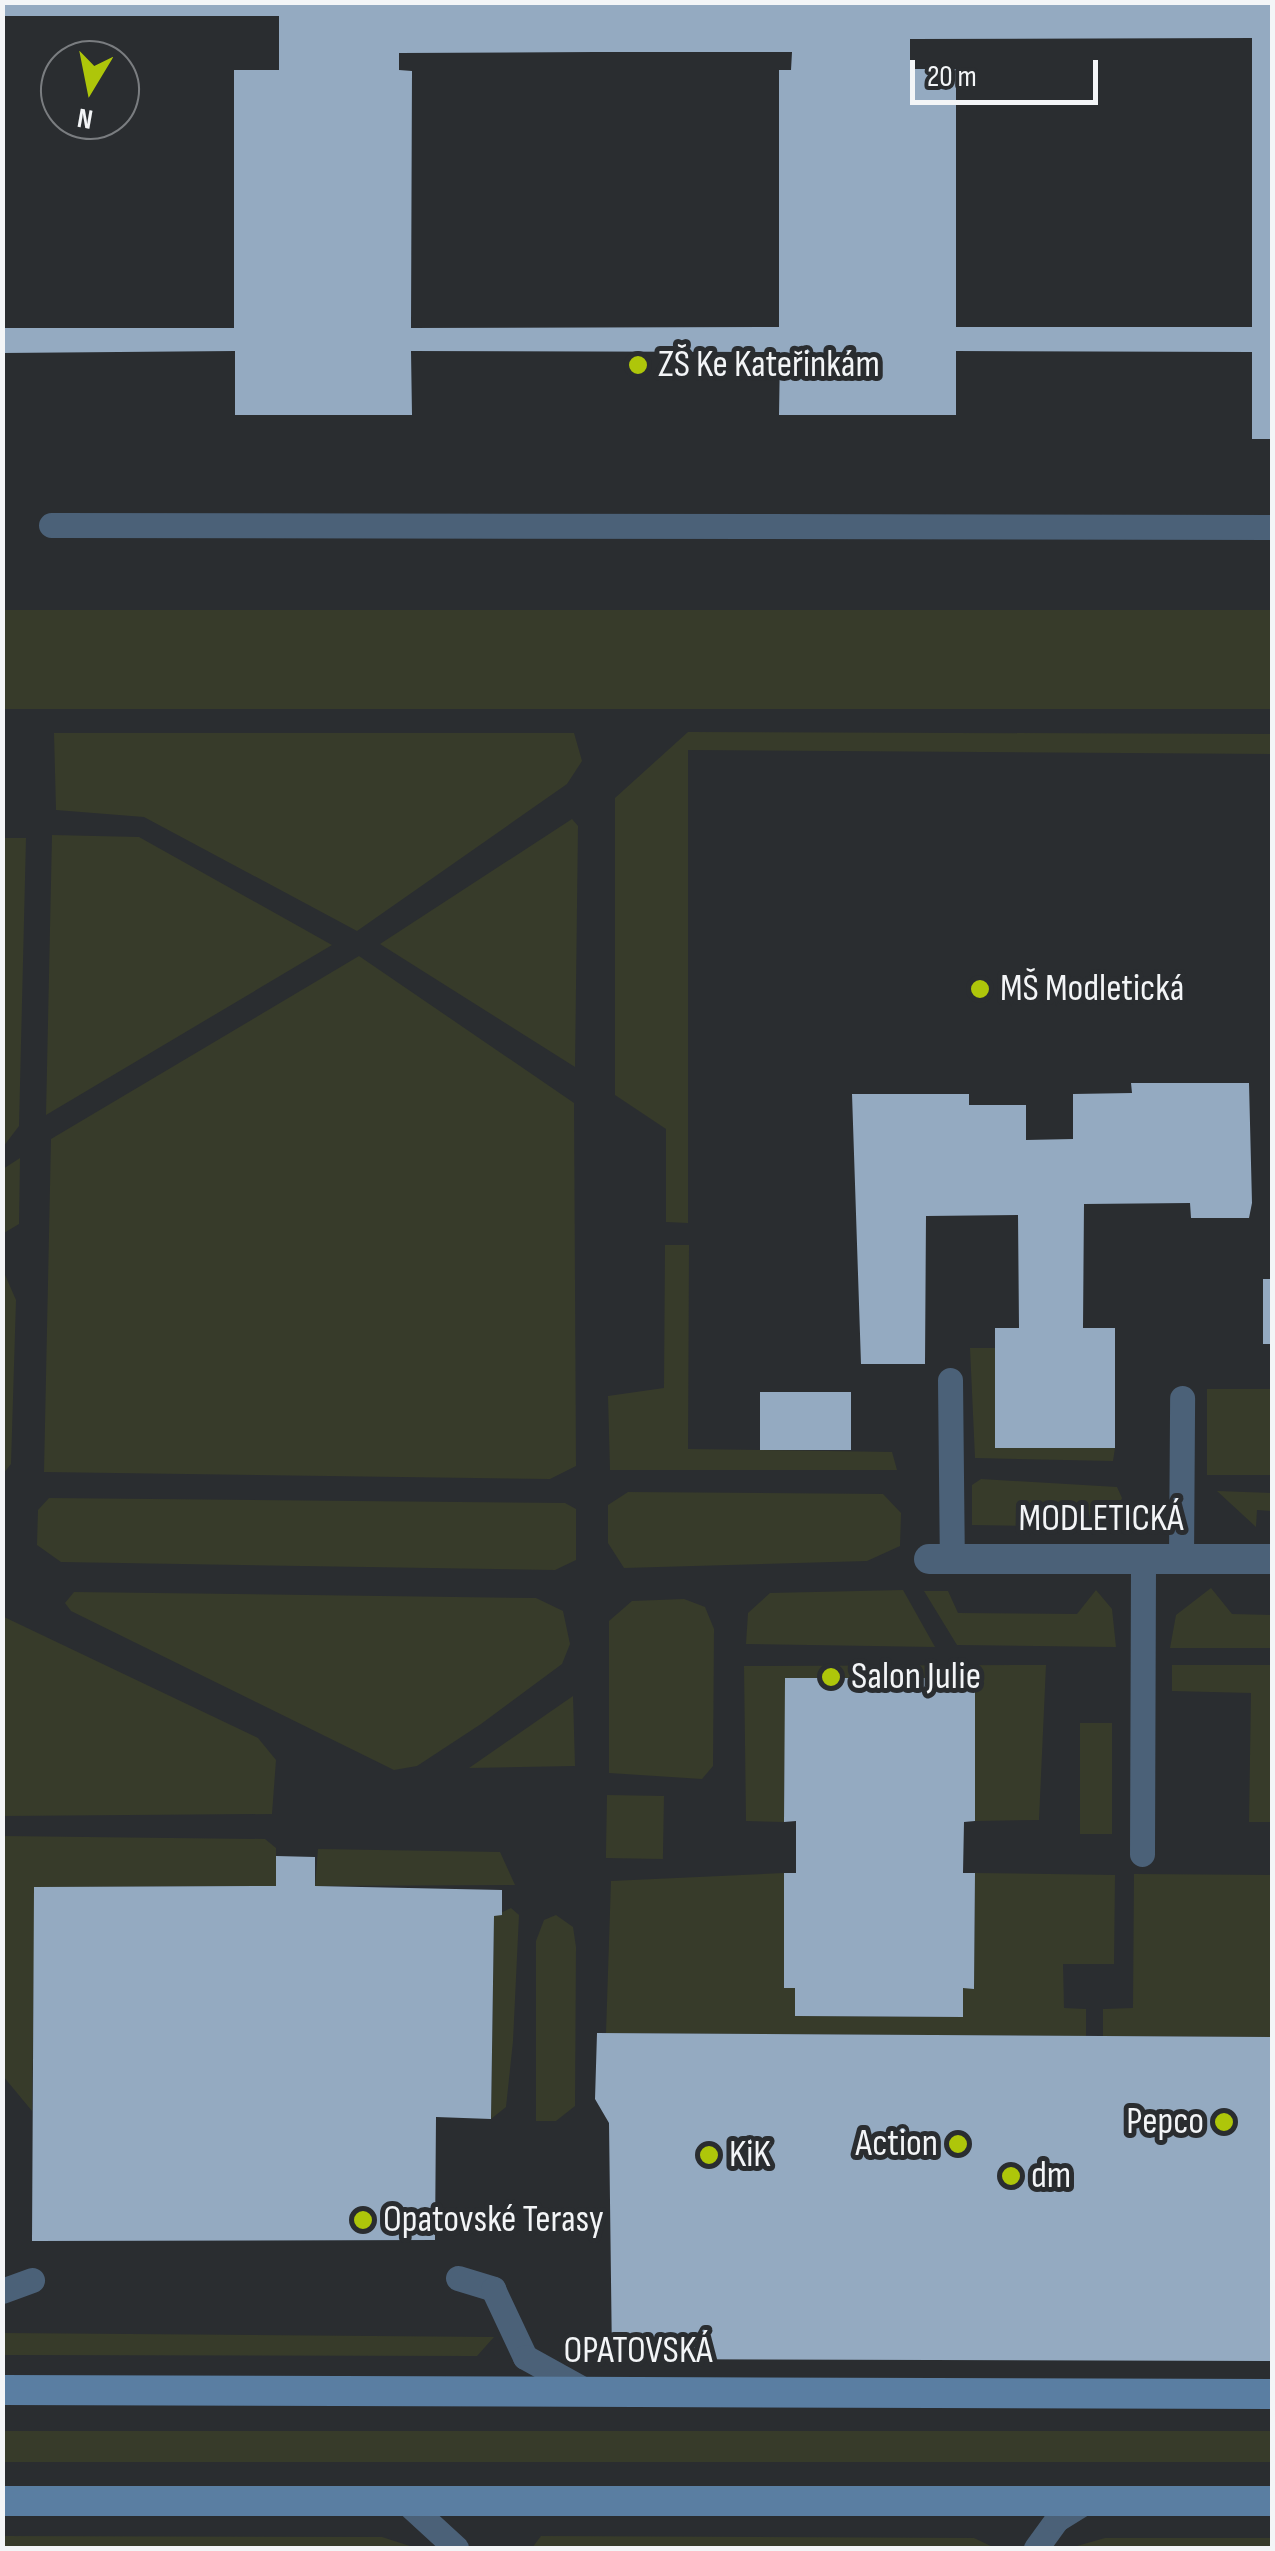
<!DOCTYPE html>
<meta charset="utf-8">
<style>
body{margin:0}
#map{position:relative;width:1275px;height:2551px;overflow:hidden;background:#2a2d30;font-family:"Sofia Sans Condensed",sans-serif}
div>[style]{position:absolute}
.green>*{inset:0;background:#373b2a;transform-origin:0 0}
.building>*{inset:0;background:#94aac1;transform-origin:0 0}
.service>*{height:25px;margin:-12.5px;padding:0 12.5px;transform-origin:12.5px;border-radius:12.5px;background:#4b6178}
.minor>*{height:30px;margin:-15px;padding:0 15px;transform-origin:15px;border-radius:15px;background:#4b6178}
.secondary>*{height:30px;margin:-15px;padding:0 15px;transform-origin:15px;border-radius:15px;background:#5a7ea2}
.dots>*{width:28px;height:28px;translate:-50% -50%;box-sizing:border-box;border:5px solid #2a2d30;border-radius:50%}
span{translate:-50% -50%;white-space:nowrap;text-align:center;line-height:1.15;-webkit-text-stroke:10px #2a2d30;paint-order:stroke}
.poi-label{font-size:38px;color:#f3f5f7}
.left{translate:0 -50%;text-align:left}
.right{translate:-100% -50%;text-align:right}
.street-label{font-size:38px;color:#f3f5f7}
.frame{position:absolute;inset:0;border:5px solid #f3f5f7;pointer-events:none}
.north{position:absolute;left:40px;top:40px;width:100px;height:100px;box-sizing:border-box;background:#2a2d30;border:2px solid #7a7d80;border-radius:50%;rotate:190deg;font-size:28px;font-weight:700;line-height:40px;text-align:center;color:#f3f5f7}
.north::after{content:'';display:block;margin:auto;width:35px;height:45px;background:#aec60a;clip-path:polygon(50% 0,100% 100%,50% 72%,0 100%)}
.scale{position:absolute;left:910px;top:60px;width:188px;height:45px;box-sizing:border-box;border:5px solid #f3f5f7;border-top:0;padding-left:12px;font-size:30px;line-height:35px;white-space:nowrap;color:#f3f5f7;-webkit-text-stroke:8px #2a2d30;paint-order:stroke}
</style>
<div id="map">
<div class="green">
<div style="left:1272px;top:610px;width:99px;height:1269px;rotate:90deg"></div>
<div style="clip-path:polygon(688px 732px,1272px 734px,1272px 754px,688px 750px,688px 1223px,666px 1222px,666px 1129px,615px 1095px,615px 798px)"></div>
<div style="clip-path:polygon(54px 733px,574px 733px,582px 761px,567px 784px,357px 931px,144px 817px,56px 810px)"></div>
<div style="clip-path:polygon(572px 819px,578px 826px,575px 1067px,380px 944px)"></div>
<div style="clip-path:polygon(52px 835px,139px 837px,332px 945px,46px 1115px)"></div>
<div style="clip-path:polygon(3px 838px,26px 838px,19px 1126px,3px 1147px)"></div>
<div style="clip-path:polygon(359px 956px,574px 1103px,576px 1466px,550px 1479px,44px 1472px,51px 1139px)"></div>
<div style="clip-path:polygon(20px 1158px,19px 1224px,4px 1233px,3px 1169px)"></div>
<div style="clip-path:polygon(665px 1245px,689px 1245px,688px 1449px,892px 1452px,897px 1470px,610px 1470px,608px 1396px,664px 1388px)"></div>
<div style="clip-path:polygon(2px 1268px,16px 1300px,11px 1464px,3px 1474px)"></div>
<div style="clip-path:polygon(970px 1348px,995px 1348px,995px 1448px,1115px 1448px,1113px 1461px,975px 1458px)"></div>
<div style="left:1272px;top:1389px;width:86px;height:65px;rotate:90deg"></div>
<div style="clip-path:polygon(981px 1479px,1117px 1487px,1122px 1498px,1116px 1512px,1091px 1522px,1087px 1507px,1039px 1506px,1037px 1526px,972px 1525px,972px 1485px)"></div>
<div style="clip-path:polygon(1217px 1491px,1272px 1493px,1272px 1511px,1257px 1510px,1256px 1527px)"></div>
<div style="clip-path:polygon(628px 1492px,883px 1494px,901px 1513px,900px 1546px,867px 1561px,624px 1568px,608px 1543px,608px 1505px)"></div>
<div style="clip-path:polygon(49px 1498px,565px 1503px,576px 1509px,576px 1560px,555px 1570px,61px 1562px,37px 1545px,38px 1510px)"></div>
<div style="clip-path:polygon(1211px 1588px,1232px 1614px,1272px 1615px,1272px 1648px,1170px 1648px,1176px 1615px)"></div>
<div style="clip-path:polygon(903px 1590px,935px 1647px,746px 1644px,748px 1613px,770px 1593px)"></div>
<div style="clip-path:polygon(1096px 1590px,1112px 1609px,1116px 1647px,957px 1645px,924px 1591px,948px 1591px,958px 1613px,1077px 1614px)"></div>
<div style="clip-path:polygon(74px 1592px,536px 1598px,563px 1611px,570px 1644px,562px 1664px,481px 1724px,417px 1766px,394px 1770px,71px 1611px,65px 1603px)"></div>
<div style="clip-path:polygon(684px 1599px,705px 1607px,714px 1629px,713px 1766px,702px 1779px,609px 1773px,609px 1621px,632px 1601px)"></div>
<div style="clip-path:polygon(2px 1616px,258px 1738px,276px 1760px,272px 1814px,3px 1816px)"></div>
<div style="clip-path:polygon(1046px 1665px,1039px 1820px,975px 1821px,975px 1678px,786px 1678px,784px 1822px,746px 1821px,744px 1666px)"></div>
<div style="clip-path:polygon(1172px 1665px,1272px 1665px,1272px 1822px,1249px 1822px,1251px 1693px,1172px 1691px)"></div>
<div style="clip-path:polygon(573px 1696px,575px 1766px,469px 1768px)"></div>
<div style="left:1112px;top:1723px;width:111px;height:32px;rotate:90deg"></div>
<div style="left:607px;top:1795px;width:57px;height:63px;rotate:1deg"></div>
<div style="clip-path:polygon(2px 1836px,265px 1839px,276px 1848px,276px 1886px,35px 1887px,32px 2111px,3px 2076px)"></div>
<div style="clip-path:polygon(318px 1849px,500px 1852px,515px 1885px,315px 1886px)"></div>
<div style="clip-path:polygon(784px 1873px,784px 1988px,795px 1988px,795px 2016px,962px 2017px,963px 1988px,974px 1988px,975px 1873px,1115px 1875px,1114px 1964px,1063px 1964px,1064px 2008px,1086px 2009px,1086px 2036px,606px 2033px,611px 1881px)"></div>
<div style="clip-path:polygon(1134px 1874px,1272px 1875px,1272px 2037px,1103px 2036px,1103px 2009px,1133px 2008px)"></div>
<div style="clip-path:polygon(511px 1908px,519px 1915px,513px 2041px,506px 2107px,491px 2119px,494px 1916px)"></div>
<div style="clip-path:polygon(556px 1915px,573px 1927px,576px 1947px,575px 2106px,556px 2121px,536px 2121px,536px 1941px,544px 1920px)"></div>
<div style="clip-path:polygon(3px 2333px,493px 2337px,494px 2337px,477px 2356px,3px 2355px)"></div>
<div style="left:3px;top:2431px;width:1269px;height:31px"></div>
<div style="clip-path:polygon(3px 2536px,382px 2537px,416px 2548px,3px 2548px)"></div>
<div style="clip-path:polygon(541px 2536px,974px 2538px,995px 2548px,532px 2548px)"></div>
<div style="clip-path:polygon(1105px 2538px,1272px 2538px,1272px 2548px,1070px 2548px)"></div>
</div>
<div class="building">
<div style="clip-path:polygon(evenodd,2px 2px,1272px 2px,1272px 439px,1252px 439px,1252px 352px,956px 351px,956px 415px,779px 415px,780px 352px,411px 351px,412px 415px,235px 415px,235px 351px,2px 353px,2px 328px,234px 328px,234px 70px,279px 70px,279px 16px,2px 16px,2px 2px,1252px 38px,1252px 327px,956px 327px,956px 69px,910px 69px,910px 39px,1252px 38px,2px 2px,595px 52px,792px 52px,791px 70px,779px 70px,779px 327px,411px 328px,412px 71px,399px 70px,399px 53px,595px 52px)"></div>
<div style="clip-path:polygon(1131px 1083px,1249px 1083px,1252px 1203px,1249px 1218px,1191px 1218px,1190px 1203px,1084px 1204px,1083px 1328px,1115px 1328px,1115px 1448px,995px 1448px,995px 1328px,1019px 1328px,1018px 1215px,926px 1216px,925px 1364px,861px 1364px,852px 1094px,969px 1094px,969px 1105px,1026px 1105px,1026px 1140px,1073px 1139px,1073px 1094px,1132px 1093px)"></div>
<div style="left:1263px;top:1279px;width:9px;height:65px"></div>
<div style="left:760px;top:1392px;width:91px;height:58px"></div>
<div style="clip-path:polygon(785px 1678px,975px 1678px,975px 1821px,964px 1822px,963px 1873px,975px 1873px,974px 1989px,963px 1988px,963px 2017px,795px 2016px,795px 1988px,784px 1988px,784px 1873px,796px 1873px,796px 1821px,784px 1822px)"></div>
<div style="clip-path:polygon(276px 1856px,315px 1857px,315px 1886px,502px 1890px,502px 1915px,494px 1916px,491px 2119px,436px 2117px,435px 2240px,32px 2241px,34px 1887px,276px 1886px)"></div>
<div style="clip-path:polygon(597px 2033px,1272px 2037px,1272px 2361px,612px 2359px,609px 2123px,595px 2099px)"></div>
</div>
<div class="service">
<div style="left:51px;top:525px;width:1221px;rotate:0.09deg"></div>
<div style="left:950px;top:1380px;width:179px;rotate:89.4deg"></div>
<div style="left:1181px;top:1559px;width:161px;rotate:-89.6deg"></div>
<div style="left:1142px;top:1854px;width:295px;rotate:-89.8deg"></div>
<div style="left:458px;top:2278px;width:37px;rotate:17deg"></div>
<div style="left:493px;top:2289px;width:75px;rotate:64.8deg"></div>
<div style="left:525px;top:2357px;width:64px;rotate:29deg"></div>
<div style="left:2px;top:2291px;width:32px;rotate:-20deg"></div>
<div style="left:406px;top:2502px;width:68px;rotate:42.6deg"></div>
<div style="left:1036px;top:2548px;width:34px;rotate:-54deg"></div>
<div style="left:1056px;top:2520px;width:38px;rotate:-32deg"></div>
</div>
<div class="minor">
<div style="left:929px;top:1559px;width:343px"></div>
</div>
<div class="secondary">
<div style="left:2px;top:2390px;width:1270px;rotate:0.18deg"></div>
<div style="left:2px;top:2501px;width:1270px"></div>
</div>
<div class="dots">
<div style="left:638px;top:365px;background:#aec60a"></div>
<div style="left:980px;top:989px;background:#aec60a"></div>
<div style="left:831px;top:1677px;background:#aec60a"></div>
<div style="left:1224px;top:2122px;background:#aec60a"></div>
<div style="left:958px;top:2144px;background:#aec60a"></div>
<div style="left:709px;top:2155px;background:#aec60a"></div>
<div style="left:1011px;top:2176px;background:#aec60a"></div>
<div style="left:363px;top:2220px;background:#aec60a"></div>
</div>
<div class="poi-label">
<span class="left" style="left:658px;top:365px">ZŠ Ke Kateřinkám</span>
<span class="left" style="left:1000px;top:989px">MŠ Modletická</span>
<span class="left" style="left:851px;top:1677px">Salon Julie</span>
<span class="right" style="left:1204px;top:2122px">Pepco</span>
<span class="right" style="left:938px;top:2144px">Action</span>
<span class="left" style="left:729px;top:2155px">KiK</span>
<span class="left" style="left:1031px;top:2176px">dm</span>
<span class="left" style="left:383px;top:2220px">Opatovské Terasy</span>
</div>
<div class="street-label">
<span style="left:1101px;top:1519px">MODLETICKÁ</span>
<span style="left:638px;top:2351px">OPATOVSKÁ</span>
</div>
<div class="frame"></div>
<div class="north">N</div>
<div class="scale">20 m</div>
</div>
